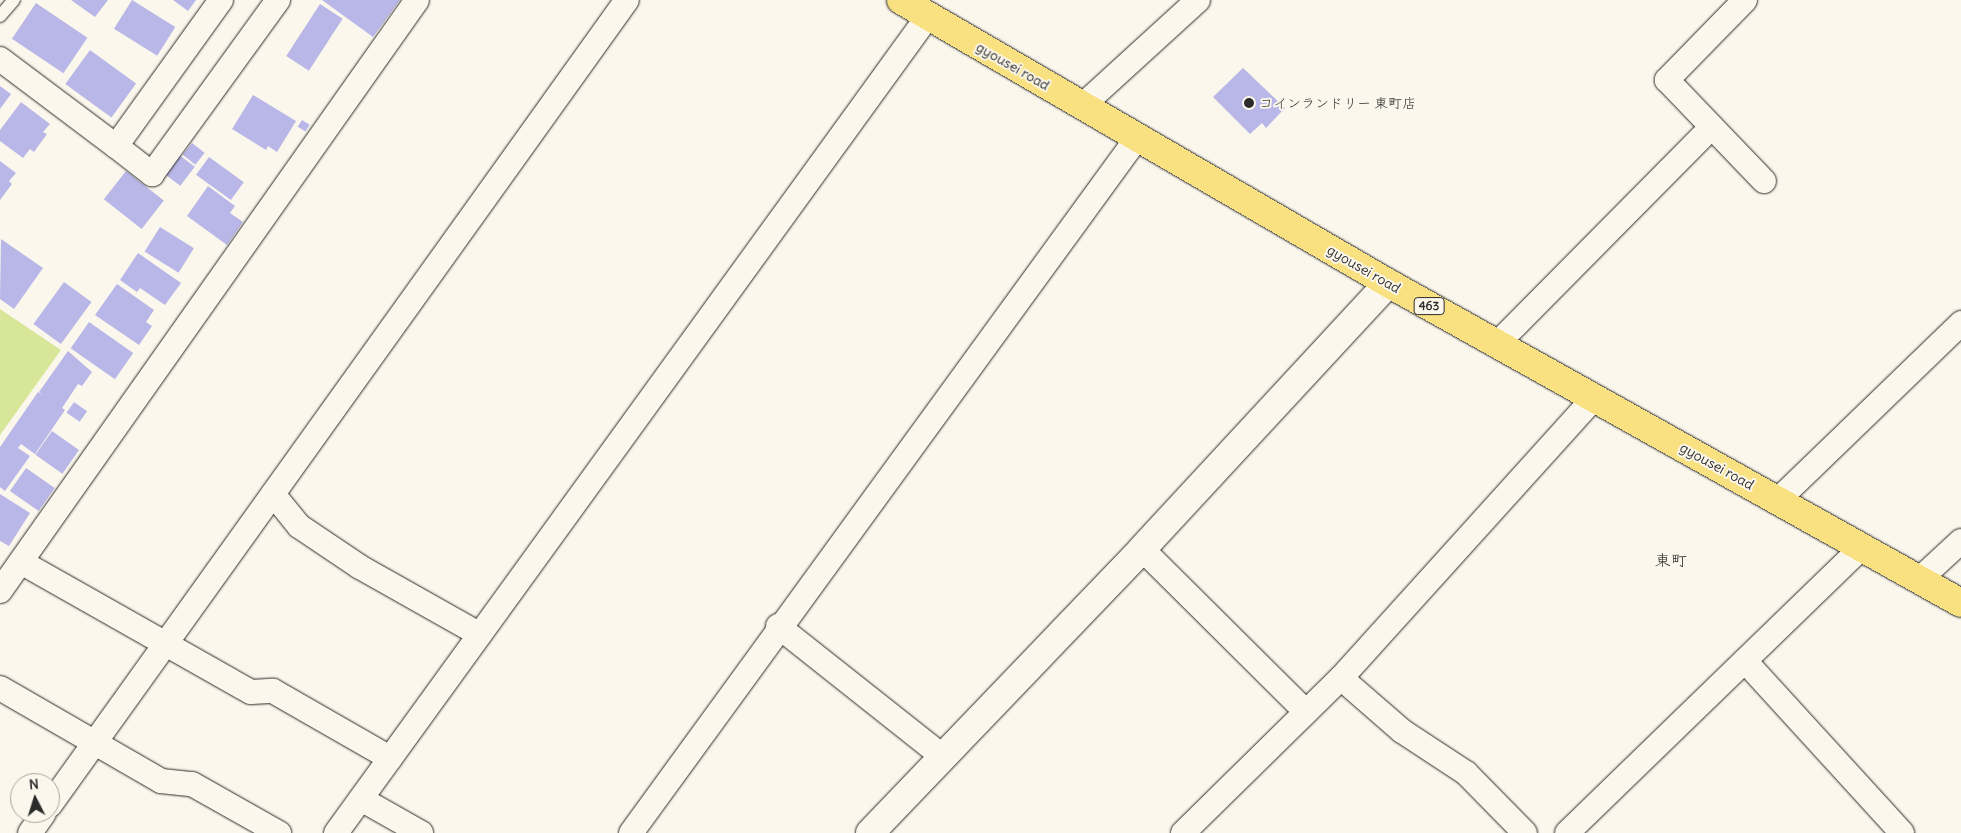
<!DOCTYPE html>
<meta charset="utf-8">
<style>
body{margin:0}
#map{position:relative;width:1961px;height:833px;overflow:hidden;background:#fbf7ec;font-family:Delius,"Klee One",sans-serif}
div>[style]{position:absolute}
.green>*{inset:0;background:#d7e699}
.building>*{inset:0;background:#b8b7e8;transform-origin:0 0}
.roads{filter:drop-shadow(0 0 1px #2b2b2b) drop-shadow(0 0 1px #2b2b2b)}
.service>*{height:12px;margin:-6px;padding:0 6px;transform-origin:6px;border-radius:6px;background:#fbf7ec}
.minor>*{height:24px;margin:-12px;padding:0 12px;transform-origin:12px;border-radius:12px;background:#fbf7ec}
.tertiary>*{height:28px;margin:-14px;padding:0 14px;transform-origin:14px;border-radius:14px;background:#fbf7ec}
.trunk>*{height:28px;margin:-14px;padding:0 14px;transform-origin:14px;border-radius:14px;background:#f9e181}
.dots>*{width:14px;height:14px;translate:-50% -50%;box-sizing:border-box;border:2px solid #fbf7ec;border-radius:50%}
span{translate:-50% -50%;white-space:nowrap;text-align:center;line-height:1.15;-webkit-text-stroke:4px #fbf7ec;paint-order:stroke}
.shield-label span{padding:1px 4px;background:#fbf7ec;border:1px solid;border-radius:4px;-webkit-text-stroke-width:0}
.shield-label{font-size:12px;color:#2b2b2b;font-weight:700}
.street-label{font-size:14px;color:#2b2b2b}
.poi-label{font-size:14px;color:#2b2b2b}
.left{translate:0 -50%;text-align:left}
.quarter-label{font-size:16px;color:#2b2b2b}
.north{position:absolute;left:10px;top:773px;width:50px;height:50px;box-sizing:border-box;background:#fbf7ec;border:1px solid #a8a59f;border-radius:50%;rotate:355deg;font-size:14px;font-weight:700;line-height:20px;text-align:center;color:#2b2b2b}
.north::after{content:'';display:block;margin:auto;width:18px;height:22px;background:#2b2b2b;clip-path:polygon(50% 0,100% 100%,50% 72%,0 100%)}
</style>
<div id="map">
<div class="green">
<div style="clip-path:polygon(0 309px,61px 350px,0 435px)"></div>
</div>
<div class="building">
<div style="clip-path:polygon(71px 0,108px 0,95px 17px)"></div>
<div style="left:132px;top:0;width:51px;height:34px;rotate:32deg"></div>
<div style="clip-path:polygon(173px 0,196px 0,188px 11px)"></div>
<div style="clip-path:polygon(322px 0,400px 0,373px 37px)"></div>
<div style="left:36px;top:3px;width:62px;height:43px;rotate:34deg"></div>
<div style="left:320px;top:4px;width:27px;height:62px;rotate:33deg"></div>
<div style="left:90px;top:50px;width:57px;height:42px;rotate:36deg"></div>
<div style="clip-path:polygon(1243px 68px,1285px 108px,1266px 128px,1262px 123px,1250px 134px,1213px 97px)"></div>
<div style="clip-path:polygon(0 86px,11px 94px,0 109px)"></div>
<div style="clip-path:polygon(253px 95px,296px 121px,277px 152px,268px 146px,266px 150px,232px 129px)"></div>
<div style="clip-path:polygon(21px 102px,50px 124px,43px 132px,47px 134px,34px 152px,30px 149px,23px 158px,0 141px,0 130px)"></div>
<div style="left:302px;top:120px;width:9px;height:8px;rotate:32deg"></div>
<div style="left:192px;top:143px;width:16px;height:15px;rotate:38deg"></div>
<div style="left:178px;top:154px;width:21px;height:24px;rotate:37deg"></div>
<div style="left:209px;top:157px;width:43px;height:22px;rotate:36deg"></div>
<div style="clip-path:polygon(0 161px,16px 173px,9px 181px,12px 184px,0 200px)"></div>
<div style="left:126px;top:171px;width:48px;height:36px;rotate:38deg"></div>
<div style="clip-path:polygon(208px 186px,235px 206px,230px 213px,243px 222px,227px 245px,187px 216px)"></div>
<div style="left:160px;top:227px;width:40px;height:29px;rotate:32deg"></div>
<div style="clip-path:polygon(1px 239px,43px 268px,14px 309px,0 299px)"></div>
<div style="clip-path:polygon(138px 253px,181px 283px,165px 305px,140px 288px,137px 292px,120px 280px)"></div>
<div style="left:64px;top:282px;width:34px;height:52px;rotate:36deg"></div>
<div style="clip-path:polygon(117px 284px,154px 310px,146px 322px,152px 326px,139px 345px,95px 315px)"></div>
<div style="left:89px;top:322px;width:54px;height:32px;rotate:35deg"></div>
<div style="clip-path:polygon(68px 351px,92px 372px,82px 386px,78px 384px,62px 408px,65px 410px,35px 454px,21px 444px,18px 448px,30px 456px,5px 491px,0 487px,0 447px,38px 392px,43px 396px,39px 392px)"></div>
<div style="left:74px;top:402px;width:16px;height:13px;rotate:35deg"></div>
<div style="left:52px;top:431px;width:33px;height:29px;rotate:35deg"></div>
<div style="left:26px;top:468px;width:35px;height:28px;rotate:35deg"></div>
<div style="clip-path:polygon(0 494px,30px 513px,9px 546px,0 541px)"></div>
</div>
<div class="roads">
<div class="service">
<div style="left:0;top:16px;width:21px;rotate:-49deg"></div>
</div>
<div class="minor">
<div style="left:221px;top:0;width:180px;rotate:125.7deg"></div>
<div style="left:116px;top:146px;width:46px;rotate:37.9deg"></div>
<div style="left:152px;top:174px;width:215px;rotate:-54.1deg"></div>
<div style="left:1745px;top:0;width:112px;rotate:134.3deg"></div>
<div style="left:1667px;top:80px;width:140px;rotate:46.2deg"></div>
<div style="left:0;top:59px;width:145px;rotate:36.9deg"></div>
<div style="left:1082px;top:106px;width:157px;rotate:-42.4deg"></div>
<div style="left:1497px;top:344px;width:305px;rotate:-45.3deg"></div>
<div style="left:273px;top:494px;width:41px;rotate:50.9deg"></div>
<div style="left:299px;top:526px;width:73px;rotate:33.9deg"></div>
<div style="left:360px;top:567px;width:137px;rotate:29.4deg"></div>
<div style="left:1778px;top:500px;width:255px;rotate:-44deg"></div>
<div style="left:1142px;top:549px;width:231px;rotate:44.8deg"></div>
<div style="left:21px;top:562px;width:264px;rotate:29.5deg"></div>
<div style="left:251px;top:692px;width:22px;rotate:-3deg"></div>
<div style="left:273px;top:691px;width:135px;rotate:29.8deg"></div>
<div style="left:1920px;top:579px;width:56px;rotate:-42.8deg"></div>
<div style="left:0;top:591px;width:723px;rotate:-54.79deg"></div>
<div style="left:778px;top:626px;width:209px;rotate:38.4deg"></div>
<div style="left:1745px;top:661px;width:233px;rotate:47.6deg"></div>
<div style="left:1341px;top:678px;width:81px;rotate:41deg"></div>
<div style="left:1402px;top:731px;width:77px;rotate:33.3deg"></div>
<div style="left:1466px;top:773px;width:84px;rotate:45.5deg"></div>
<div style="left:0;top:688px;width:186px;rotate:30deg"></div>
<div style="left:161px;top:781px;width:31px;rotate:6deg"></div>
<div style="left:192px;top:784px;width:100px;rotate:29.4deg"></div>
<div style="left:361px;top:799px;width:69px;rotate:29.5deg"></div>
<div style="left:50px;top:805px;width:990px;rotate:-54.37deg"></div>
<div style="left:30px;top:833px;width:24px;rotate:-55deg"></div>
<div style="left:336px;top:833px;width:1009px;rotate:-54.07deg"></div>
<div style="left:631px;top:833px;width:860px;rotate:-53.94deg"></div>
<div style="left:1183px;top:833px;width:221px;rotate:-44.5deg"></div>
<div style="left:1341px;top:678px;width:377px;rotate:-47.9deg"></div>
<div style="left:1567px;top:833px;width:411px;rotate:-44.1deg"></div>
</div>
<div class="tertiary">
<div style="left:870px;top:833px;width:393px;rotate:-46.2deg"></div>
<div style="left:1142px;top:549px;width:362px;rotate:-47.2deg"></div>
</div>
<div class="trunk">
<div style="left:901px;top:0;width:563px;rotate:30.16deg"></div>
<div style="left:1388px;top:283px;width:656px;rotate:29.18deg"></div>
</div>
</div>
<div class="dots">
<div style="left:1249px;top:103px;background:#2b2b2b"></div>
</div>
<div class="shield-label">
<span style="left:1429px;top:306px">463</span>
</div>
<div class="street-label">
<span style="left:1013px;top:66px;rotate:30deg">gyousei road</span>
<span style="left:1364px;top:269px;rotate:30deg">gyousei road</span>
<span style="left:1717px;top:466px;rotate:29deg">gyousei road</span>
</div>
<div class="poi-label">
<span class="left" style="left:1259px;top:103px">コインランドリー 東町店</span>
</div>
<div class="quarter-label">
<span style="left:1671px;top:560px">東町</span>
</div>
<div class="north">N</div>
</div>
